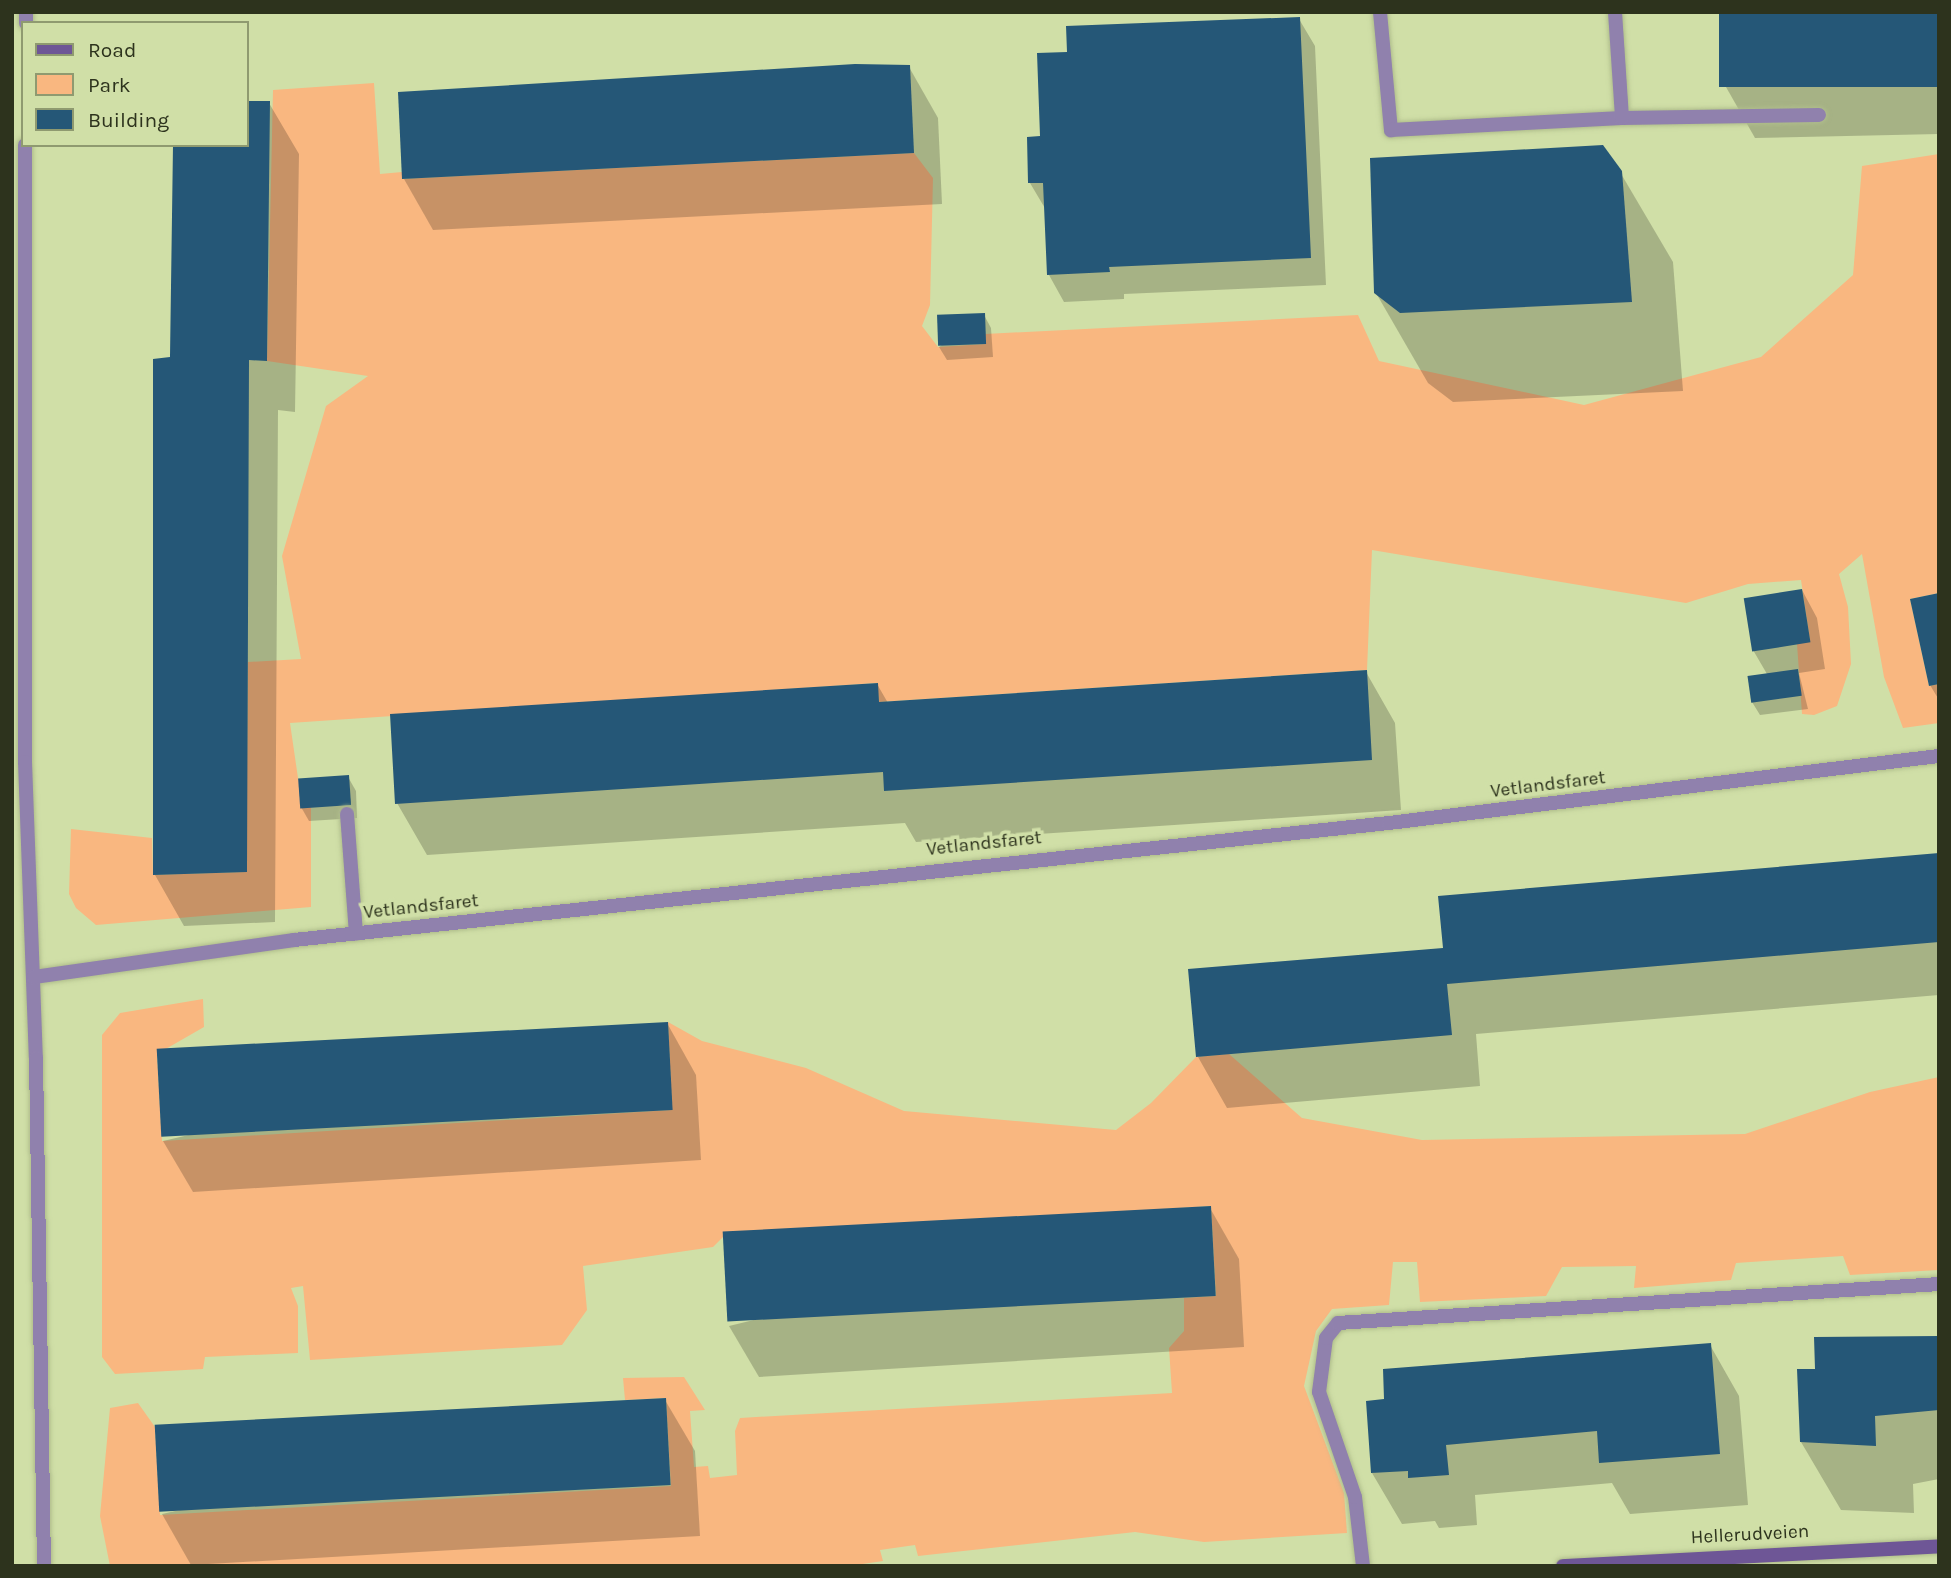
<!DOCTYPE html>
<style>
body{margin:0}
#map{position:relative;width:1951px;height:1578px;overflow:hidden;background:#d0dfa7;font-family:Karla,sans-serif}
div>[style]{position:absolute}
.green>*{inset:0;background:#f9b780}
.shadow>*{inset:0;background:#0003}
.building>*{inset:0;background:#255777;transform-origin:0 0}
.roads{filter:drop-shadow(0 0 2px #afbd8b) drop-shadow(0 0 2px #afbd8b)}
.service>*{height:14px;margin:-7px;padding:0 7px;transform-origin:7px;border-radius:7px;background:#9081ad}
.minor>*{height:14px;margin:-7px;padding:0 7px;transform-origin:7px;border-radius:7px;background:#9081ad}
.secondary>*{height:14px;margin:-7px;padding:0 7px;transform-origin:7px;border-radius:7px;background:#6e5696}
span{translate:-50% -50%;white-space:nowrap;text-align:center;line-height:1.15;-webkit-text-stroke:7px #d0dfa7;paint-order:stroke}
.street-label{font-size:19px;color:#2d331d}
.frame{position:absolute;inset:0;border:14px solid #2d331d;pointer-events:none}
.legend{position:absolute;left:21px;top:21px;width:228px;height:126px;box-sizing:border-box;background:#d0dfa7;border:2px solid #8f9a70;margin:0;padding:9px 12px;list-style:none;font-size:21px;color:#2d331d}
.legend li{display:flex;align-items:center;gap:14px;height:35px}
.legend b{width:35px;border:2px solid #8f9a70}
</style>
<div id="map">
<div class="green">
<div style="clip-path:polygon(374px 83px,380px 174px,402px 172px,402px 179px,914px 153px,933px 178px,930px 305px,922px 326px,938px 347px,986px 344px,985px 334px,1358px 315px,1379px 361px,1584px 405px,1761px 357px,1853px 275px,1862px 166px,1939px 154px,1939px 593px,1910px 599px,1929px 686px,1939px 684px,1939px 723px,1903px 728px,1884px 677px,1862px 554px,1839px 574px,1848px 607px,1851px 664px,1837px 706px,1814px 715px,1802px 714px,1797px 644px,1810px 641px,1801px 580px,1748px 584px,1686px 603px,1372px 550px,1367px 670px,879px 702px,877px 683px,290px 723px,298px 778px,311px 807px,311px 907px,96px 925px,76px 908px,69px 894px,71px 829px,152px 838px,153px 875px,246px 872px,248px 662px,301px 659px,282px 556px,326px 406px,368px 376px,267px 361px,273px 90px)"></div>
<div style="clip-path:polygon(203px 999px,204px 1027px,157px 1054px,162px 1141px,672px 1110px,668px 1022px,702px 1041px,806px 1068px,904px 1111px,1116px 1130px,1151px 1103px,1196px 1057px,1229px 1054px,1302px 1118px,1422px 1140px,1745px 1134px,1870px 1092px,1939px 1077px,1939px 1270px,1850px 1275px,1843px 1256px,1736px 1263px,1731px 1280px,1634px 1288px,1636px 1266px,1562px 1267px,1546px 1296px,1420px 1302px,1417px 1262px,1393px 1262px,1389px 1305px,1332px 1309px,1316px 1331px,1304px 1386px,1344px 1493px,1347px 1533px,1204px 1542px,1135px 1532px,918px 1556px,915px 1545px,880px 1550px,883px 1561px,849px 1566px,110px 1566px,100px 1516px,110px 1408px,138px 1403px,155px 1427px,160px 1515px,671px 1486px,666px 1398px,625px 1400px,623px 1378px,684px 1377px,705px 1410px,690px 1411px,694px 1467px,708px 1466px,710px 1478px,737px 1475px,735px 1431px,740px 1418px,1172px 1393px,1169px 1348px,1184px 1331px,1184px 1298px,1216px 1296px,1211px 1206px,723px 1237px,713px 1247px,583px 1266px,587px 1310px,562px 1345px,310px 1360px,303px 1286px,291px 1288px,298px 1306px,298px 1353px,205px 1357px,203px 1369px,115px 1374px,102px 1357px,102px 1035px,120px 1013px)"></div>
</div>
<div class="shadow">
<div style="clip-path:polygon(1939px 12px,1939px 134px,1755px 138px,1726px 87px)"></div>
<div style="clip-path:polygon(1299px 19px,1315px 46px,1326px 285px,1124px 294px,1124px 299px,1064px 302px,1049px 275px,1046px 210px,1030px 183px,1042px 138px)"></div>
<div style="clip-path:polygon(909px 67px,938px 118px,942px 204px,433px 230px,404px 179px)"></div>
<div style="clip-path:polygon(247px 103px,269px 103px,299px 154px,295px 412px,278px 410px,275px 922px,184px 926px,155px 875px,172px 359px,247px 145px)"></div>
<div style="clip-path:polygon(1620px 172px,1673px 262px,1683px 391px,1453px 402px,1428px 383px,1376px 293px)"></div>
<div style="clip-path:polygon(984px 315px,991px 328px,993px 357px,947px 360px,939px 347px)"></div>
<div style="clip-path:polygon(1802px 590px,1817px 618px,1825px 669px,1799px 673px,1808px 709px,1760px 715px,1752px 702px,1767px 674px,1753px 650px,1746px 599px)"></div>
<div style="clip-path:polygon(1939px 595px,1939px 700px,1930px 685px)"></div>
<div style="clip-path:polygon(1366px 672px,1395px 723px,1401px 810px,916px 842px,905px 823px,427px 855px,397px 803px,877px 684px,888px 703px)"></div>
<div style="clip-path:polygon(348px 777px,356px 791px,357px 818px,309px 821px,301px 807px)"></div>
<div style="clip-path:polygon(1939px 855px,1939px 995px,1476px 1034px,1480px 1086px,1227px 1108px,1198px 1057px,1445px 950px)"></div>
<div style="clip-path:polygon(667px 1023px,696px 1075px,701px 1160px,193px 1192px,163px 1141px)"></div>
<div style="clip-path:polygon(1210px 1208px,1239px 1259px,1244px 1347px,759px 1377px,729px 1326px)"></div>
<div style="clip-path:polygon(1939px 1336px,1939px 1479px,1913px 1484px,1914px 1513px,1841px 1510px,1801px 1442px,1817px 1370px)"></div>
<div style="clip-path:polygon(1710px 1345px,1739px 1396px,1748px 1505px,1630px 1514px,1612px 1483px,1475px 1495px,1477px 1525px,1439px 1528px,1435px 1521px,1402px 1524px,1372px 1473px)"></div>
<div style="clip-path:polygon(665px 1400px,695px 1451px,700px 1536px,191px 1565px,162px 1514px)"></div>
</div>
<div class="building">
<div style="left:1719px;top:12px;width:220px;height:75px"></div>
<div style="clip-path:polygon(1300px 17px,1311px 258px,1109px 267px,1110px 272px,1047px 275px,1043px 183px,1028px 183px,1027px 137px,1040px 136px,1037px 53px,1067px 52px,1066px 26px)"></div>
<div style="clip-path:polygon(855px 64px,910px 65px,914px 153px,402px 179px,398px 92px)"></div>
<div style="clip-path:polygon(247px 101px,270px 101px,267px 361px,249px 360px,247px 872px,153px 875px,153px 359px,170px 357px,173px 145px,247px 145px)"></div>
<div style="clip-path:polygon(1603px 145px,1622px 171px,1632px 302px,1400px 313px,1374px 293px,1370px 158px)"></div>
<div style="left:985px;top:313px;width:31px;height:48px;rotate:88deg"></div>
<div style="left:1802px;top:589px;width:54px;height:59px;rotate:81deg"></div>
<div style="clip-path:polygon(1939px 593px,1939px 684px,1929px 686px,1910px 599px)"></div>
<div style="left:1798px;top:669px;width:27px;height:51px;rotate:82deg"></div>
<div style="clip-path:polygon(1367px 670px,1372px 760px,884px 791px,883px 772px,395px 804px,390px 714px,878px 683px,879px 702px)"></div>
<div style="left:349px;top:775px;width:30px;height:51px;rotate:86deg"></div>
<div style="clip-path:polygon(1939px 853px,1939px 942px,1447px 984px,1452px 1035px,1196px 1057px,1188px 969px,1443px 948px,1438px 896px)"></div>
<div style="left:668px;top:1022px;width:88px;height:512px;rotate:87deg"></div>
<div style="left:1211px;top:1206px;width:90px;height:489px;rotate:87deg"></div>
<div style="clip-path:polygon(1939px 1336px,1939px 1410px,1875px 1416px,1876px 1446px,1800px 1442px,1797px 1369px,1815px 1369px,1814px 1337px)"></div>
<div style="clip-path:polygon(1711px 1343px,1720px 1454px,1599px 1463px,1597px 1431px,1446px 1445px,1449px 1475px,1408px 1478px,1408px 1471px,1371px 1473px,1366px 1401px,1384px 1399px,1383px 1369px)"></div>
<div style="left:666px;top:1398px;width:87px;height:512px;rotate:87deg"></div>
</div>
<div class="roads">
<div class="service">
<div style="left:1380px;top:12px;width:119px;rotate:84.7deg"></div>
<div style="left:1391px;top:130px;width:231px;rotate:-3deg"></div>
<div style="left:1622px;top:118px;width:197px;rotate:-0.9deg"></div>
<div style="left:1615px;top:12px;width:106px;rotate:86.2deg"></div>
<div style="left:347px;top:814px;width:120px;rotate:85.7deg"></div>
<div style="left:1363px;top:1566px;width:69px;rotate:-96.6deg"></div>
<div style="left:1355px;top:1497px;width:111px;rotate:-108.9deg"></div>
<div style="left:1319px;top:1392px;width:54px;rotate:-82.6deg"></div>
<div style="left:1326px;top:1338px;width:19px;rotate:-51deg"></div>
<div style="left:1338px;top:1323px;width:602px;rotate:-3.71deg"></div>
</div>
<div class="minor">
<div style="left:26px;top:23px;width:11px;rotate:-90deg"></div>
<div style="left:25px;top:145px;width:617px;rotate:90deg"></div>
<div style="left:25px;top:762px;width:296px;rotate:87.9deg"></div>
<div style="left:36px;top:1058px;width:508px;rotate:89.1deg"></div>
<div style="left:34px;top:977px;width:263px;rotate:-8.1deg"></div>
<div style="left:294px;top:940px;width:1101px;rotate:-6.1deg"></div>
<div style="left:1389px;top:823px;width:554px;rotate:-6.95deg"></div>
</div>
<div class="secondary">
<div style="left:1563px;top:1566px;width:377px;rotate:-3deg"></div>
</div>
</div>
<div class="street-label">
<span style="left:1548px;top:785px;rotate:-7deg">Vetlandsfaret</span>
<span style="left:984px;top:844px;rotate:-6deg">Vetlandsfaret</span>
<span style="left:421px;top:907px;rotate:-6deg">Vetlandsfaret</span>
<span style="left:1750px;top:1535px;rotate:-3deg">Hellerudveien</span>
</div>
<div class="frame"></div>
<ul class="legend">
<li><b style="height:9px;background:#6e5696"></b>Road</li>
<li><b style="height:19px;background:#f9b780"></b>Park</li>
<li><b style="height:19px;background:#255777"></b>Building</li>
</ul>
</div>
